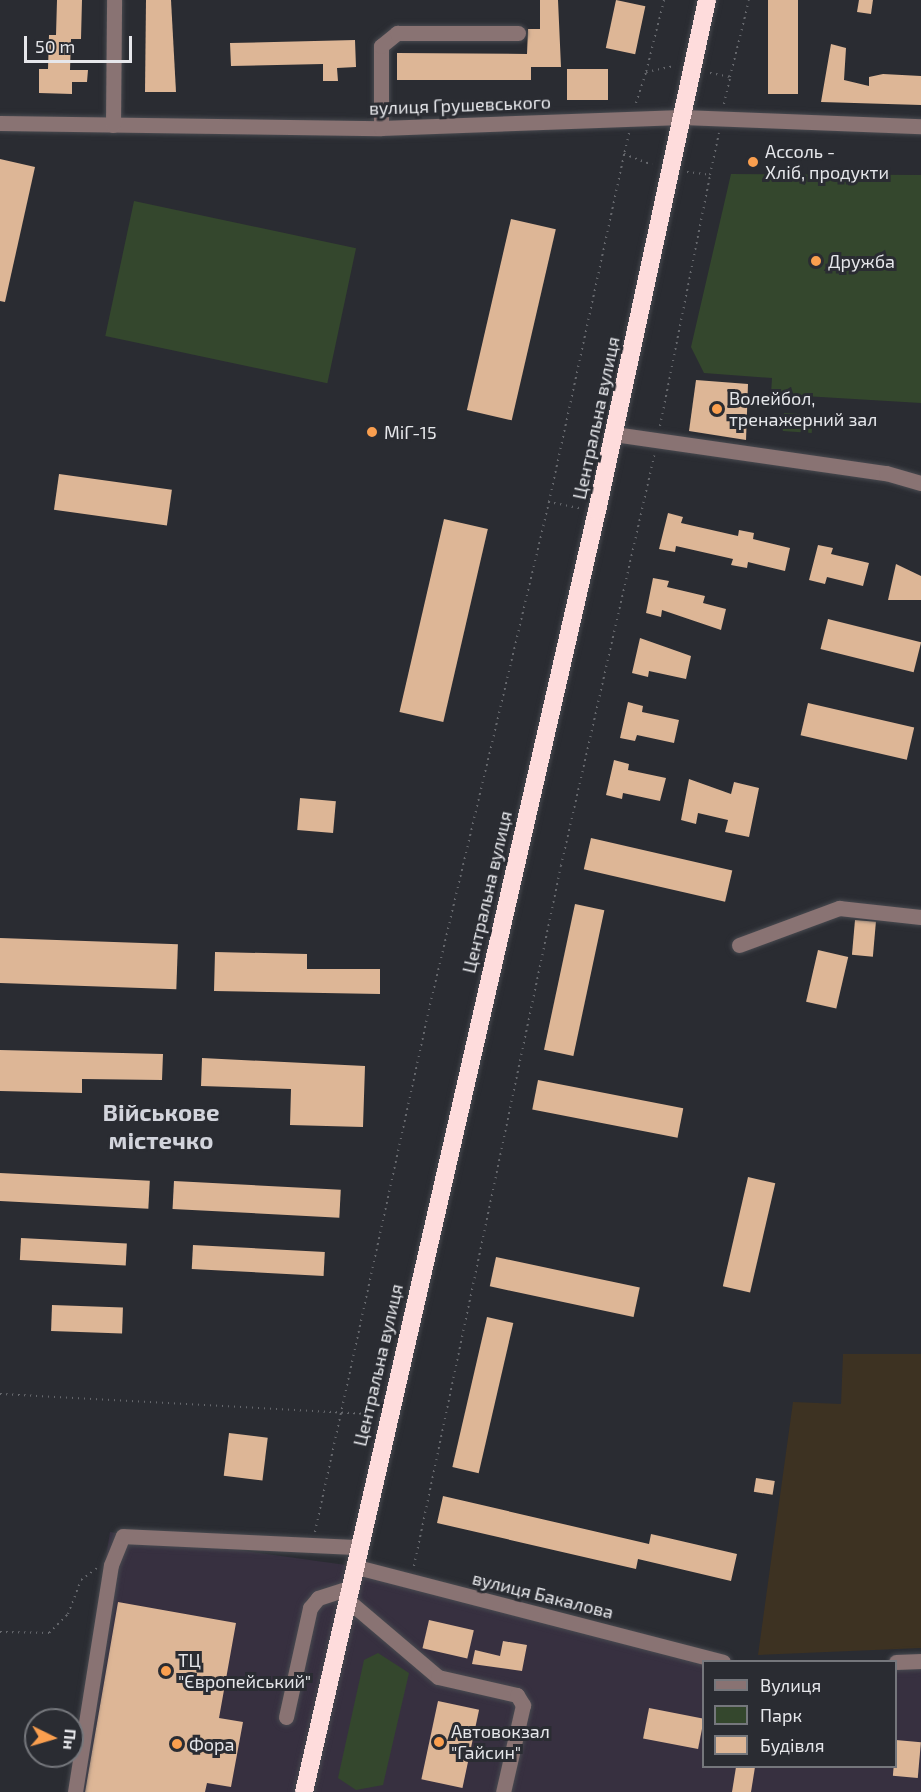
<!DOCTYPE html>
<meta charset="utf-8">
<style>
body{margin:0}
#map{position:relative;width:921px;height:1792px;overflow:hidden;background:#2a2c32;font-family:"Exo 2",sans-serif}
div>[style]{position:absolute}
.commercial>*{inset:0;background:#373040}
.industrial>*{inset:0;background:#3d3222}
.green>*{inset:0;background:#34472d;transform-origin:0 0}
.building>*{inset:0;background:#ddb696;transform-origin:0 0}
.path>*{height:2px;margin-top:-1px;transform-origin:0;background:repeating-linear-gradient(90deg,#66686d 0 1.5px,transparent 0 6px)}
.roads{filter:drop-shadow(0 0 2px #484a50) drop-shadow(0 0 2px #484a50)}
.minor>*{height:15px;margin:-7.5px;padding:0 7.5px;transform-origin:7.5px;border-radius:7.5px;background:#897373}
.highway>*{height:18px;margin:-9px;padding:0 9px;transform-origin:9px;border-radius:9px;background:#fedcdc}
.dots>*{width:16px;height:16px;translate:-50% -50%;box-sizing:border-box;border:3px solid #2a2c32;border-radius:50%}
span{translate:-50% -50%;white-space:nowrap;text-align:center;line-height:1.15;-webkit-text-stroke:6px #2a2c32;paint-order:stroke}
.street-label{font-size:18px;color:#e6e7eb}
.poi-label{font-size:18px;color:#e6e7eb}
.left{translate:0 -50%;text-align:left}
.district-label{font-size:24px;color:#d2d4dc;font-weight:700}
.legend{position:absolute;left:702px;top:1660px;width:195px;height:108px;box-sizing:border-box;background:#2a2c32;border:2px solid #75777c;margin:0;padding:8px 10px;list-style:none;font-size:18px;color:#e6e7eb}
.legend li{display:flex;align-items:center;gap:12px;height:30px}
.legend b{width:30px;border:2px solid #75777c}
.north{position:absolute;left:24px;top:1708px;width:60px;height:60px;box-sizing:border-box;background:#2a2c32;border:2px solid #75777c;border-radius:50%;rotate:95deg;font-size:16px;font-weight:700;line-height:24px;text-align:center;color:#e6e7eb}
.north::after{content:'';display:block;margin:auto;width:21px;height:27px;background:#fa9f4f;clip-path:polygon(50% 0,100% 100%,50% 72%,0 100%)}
.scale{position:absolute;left:24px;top:36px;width:108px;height:27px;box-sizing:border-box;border:3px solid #e6e7eb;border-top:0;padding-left:8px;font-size:18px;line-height:21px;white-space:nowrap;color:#e6e7eb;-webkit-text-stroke:4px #2a2c32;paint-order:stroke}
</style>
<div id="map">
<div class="commercial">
<div style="clip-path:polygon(110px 1532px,353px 1566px,704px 1662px,704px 1766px,896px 1766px,896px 1662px,921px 1661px,921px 1792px,68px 1792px)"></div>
</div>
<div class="industrial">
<div style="clip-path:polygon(843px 1354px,921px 1354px,921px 1648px,758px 1655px,793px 1402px,841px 1404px)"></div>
</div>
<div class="green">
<div style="clip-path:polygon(731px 174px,921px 175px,921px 403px,771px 394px,772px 378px,704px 373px,691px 347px)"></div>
<div style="left:134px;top:201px;width:227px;height:138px;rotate:12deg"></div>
<div style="left:784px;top:413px;width:29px;height:18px;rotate:4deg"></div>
<div style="clip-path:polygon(378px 1653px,409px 1673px,383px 1785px,356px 1790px,338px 1778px,364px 1660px)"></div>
</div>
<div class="building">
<div style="clip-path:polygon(57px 0,82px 0,81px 39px,71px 39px,70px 70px,88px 70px,87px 82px,72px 82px,72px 94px,39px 93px,39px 69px,48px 69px,49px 35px,56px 35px)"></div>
<div style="clip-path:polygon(146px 0,171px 0,176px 92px,145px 92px)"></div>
<div style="clip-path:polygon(540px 0,558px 0,561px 67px,531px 67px,531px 80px,397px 80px,397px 53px,527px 54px,528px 29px,540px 29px)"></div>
<div style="left:616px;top:0;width:30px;height:49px;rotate:12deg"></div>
<div style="left:768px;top:0;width:30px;height:94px"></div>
<div style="clip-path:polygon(859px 0,873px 0,871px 14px,857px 12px)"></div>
<div style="clip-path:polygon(355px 40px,356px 67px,337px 68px,338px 81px,323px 81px,323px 64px,231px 66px,230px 43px)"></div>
<div style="clip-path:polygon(831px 44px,846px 48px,844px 80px,869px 86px,869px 77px,883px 74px,921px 76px,921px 105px,821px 102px)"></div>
<div style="left:567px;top:69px;width:41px;height:31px"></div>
<div style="clip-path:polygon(0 159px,35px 167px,5px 302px,0 301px)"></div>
<div style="left:511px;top:219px;width:46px;height:196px;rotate:13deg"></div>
<div style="clip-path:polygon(696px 380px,748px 384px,746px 440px,689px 431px)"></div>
<div style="left:59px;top:474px;width:114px;height:36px;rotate:8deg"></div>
<div style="clip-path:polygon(668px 513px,683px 517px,681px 523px,738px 536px,739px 530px,754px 533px,753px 539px,790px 548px,785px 571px,748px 562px,747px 568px,731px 565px,733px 559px,676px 546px,675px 552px,659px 549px)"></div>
<div style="left:444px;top:519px;width:45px;height:198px;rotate:13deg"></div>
<div style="clip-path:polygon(818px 545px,833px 548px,831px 554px,869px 563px,863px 586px,827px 577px,825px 584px,809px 580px)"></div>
<div style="clip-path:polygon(896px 564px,921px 576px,921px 600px,888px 600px)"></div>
<div style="clip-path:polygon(653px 578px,669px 581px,667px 587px,705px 596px,703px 603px,726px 609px,721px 630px,662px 610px,661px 617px,646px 613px)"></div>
<div style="left:828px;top:619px;width:96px;height:31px;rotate:14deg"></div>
<div style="clip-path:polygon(640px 638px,691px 656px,686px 679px,649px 671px,648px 677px,632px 673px)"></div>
<div style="clip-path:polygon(628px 702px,643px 706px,642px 712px,679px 720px,674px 743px,637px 735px,635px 741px,620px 738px)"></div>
<div style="left:808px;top:703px;width:109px;height:33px;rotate:13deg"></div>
<div style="clip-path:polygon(614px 760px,629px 764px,628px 770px,666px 778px,660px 801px,623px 793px,622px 799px,606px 795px)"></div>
<div style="clip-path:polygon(689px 779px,731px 794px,734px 782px,759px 788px,749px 837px,725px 832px,728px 820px,698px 813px,696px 824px,681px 820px)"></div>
<div style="left:300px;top:798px;width:36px;height:32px;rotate:5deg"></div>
<div style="left:591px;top:838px;width:145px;height:32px;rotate:13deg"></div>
<div style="left:575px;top:904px;width:30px;height:149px;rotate:12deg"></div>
<div style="left:855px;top:920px;width:21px;height:35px;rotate:5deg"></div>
<div style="left:0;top:938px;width:178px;height:45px;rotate:2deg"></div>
<div style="left:818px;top:950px;width:31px;height:53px;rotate:13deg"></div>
<div style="clip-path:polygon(215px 952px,307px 954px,307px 969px,380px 969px,380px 994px,214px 991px)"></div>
<div style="clip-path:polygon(0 1050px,163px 1054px,162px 1080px,82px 1079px,82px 1093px,0 1091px)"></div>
<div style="clip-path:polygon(202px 1058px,365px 1066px,363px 1127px,290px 1125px,291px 1089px,201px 1086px)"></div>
<div style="left:538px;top:1080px;width:148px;height:30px;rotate:11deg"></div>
<div style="left:0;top:1173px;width:150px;height:28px;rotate:3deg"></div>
<div style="left:748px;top:1177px;width:28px;height:112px;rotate:13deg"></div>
<div style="left:174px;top:1181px;width:167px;height:28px;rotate:3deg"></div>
<div style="left:21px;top:1238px;width:106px;height:22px;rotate:3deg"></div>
<div style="left:193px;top:1245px;width:132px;height:24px;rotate:3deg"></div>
<div style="left:496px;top:1257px;width:147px;height:30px;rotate:12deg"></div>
<div style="left:52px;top:1305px;width:71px;height:26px;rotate:2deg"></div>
<div style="left:487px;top:1317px;width:27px;height:154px;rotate:13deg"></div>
<div style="left:229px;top:1433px;width:39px;height:43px;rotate:7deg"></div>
<div style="left:756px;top:1478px;width:19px;height:14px;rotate:9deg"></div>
<div style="clip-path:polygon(443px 1496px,649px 1544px,651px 1534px,737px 1554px,731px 1581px,638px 1559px,636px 1569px,437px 1523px)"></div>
<div style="clip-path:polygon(118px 1602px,236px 1623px,219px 1718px,243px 1722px,231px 1787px,207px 1783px,205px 1792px,85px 1792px)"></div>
<div style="left:429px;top:1620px;width:46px;height:29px;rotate:13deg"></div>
<div style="clip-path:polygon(503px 1641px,527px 1645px,522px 1671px,472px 1664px,475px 1650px,500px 1656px)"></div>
<div style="left:438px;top:1701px;width:42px;height:80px;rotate:12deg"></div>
<div style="left:649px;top:1708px;width:56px;height:31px;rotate:11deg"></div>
<div style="left:896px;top:1740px;width:25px;height:36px;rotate:5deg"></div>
<div style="clip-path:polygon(736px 1767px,755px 1767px,751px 1792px,732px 1792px)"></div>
</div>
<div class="path">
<div style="left:664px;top:0;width:74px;rotate:104deg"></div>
<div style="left:646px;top:72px;width:29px;rotate:-12deg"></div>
<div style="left:710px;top:73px;width:20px;rotate:11deg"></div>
<div style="left:730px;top:77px;width:79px;rotate:-76.1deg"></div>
<div style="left:636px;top:103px;width:33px;rotate:-72deg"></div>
<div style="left:724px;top:104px;width:28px;rotate:-77deg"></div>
<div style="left:629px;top:133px;width:22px;rotate:103deg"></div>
<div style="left:624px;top:154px;width:30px;rotate:21deg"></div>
<div style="left:687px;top:172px;width:23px;rotate:7deg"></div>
<div style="left:710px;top:175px;width:43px;rotate:-77.9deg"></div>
<div style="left:660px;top:426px;width:256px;rotate:-78.7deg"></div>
<div style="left:579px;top:508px;width:31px;rotate:-169deg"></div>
<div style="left:549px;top:502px;width:356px;rotate:-77.8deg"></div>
<div style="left:0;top:1394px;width:374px;rotate:3.1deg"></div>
<div style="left:315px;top:1532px;width:539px;rotate:-77.69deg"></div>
<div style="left:430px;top:1005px;width:517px;rotate:-76.69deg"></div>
<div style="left:414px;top:1566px;width:715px;rotate:-78.14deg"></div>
<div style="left:561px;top:866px;width:421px;rotate:-77.2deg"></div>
<div style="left:0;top:1632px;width:49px;rotate:1.2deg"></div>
<div style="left:49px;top:1633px;width:27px;rotate:-45deg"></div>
<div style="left:68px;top:1614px;width:36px;rotate:-69deg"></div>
<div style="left:81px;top:1580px;width:20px;rotate:-37deg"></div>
</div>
<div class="roads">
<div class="minor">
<div style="left:0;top:123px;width:381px;rotate:0.8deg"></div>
<div style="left:381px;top:128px;width:301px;rotate:-2.1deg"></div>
<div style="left:682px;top:117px;width:239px;rotate:2.2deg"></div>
<div style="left:113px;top:125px;width:125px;rotate:-89.5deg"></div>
<div style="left:381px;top:128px;width:82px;rotate:-90deg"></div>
<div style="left:381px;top:46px;width:21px;rotate:-39deg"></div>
<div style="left:397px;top:33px;width:121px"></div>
<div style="left:614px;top:434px;width:275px;rotate:8.2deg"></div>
<div style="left:886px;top:473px;width:36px;rotate:16deg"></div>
<div style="left:739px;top:945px;width:107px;rotate:-20.3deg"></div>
<div style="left:839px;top:908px;width:82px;rotate:6.3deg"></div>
<div style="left:353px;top:1566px;width:382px;rotate:14.5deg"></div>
<div style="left:345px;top:1598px;width:122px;rotate:40.3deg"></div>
<div style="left:438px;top:1677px;width:81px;rotate:12.8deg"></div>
<div style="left:517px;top:1695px;width:12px;rotate:59deg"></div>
<div style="left:523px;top:1705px;width:89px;rotate:102.9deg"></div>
<div style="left:896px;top:1662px;width:25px;rotate:-2deg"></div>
<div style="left:286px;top:1717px;width:112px;rotate:-77.6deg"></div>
<div style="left:310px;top:1608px;width:13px;rotate:-51deg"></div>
<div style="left:318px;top:1598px;width:32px;rotate:-18deg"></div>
<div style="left:75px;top:1792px;width:230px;rotate:-81deg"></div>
<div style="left:111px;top:1565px;width:31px;rotate:-68deg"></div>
<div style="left:123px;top:1536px;width:235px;rotate:2.7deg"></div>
</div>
<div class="highway">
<div style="left:304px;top:1792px;width:1314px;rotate:-77.12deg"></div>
<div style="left:597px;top:511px;width:523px;rotate:-77.85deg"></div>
</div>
</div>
<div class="dots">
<div style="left:753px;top:162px;background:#fa9f4f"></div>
<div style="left:816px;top:261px;background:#fa9f4f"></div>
<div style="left:717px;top:409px;background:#fa9f4f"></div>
<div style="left:372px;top:432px;background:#fa9f4f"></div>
<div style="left:166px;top:1671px;background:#fa9f4f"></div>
<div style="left:439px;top:1742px;background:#fa9f4f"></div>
<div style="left:177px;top:1744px;background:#fa9f4f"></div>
</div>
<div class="street-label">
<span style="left:460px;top:105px;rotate:-2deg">вулиця Грушевського</span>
<span style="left:596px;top:418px;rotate:-78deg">Центральна вулиця</span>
<span style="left:487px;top:892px;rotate:-77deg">Центральна вулиця</span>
<span style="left:378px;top:1365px;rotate:-77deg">Центральна вулиця</span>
<span style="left:543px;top:1595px;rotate:14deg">вулиця Бакалова</span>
</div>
<div class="poi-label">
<span class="left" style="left:765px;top:162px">Ассоль -<br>Хліб, продукти</span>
<span class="left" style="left:828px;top:261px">Дружба</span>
<span class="left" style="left:729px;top:409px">Волейбол,<br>тренажерний зал</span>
<span class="left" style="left:384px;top:432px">МіГ-15</span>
<span class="left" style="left:178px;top:1671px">ТЦ<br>"Європейський"</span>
<span class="left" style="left:451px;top:1742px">Автовокзал<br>"Гайсин"</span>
<span class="left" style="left:189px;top:1744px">Фора</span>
</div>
<div class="district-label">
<span style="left:161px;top:1126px">Військове<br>містечко</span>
</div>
<ul class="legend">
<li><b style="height:8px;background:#897373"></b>Вулиця</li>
<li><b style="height:16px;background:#34472d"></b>Парк</li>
<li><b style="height:16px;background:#ddb696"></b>Будівля</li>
</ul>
<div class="north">Пн</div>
<div class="scale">50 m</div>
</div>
